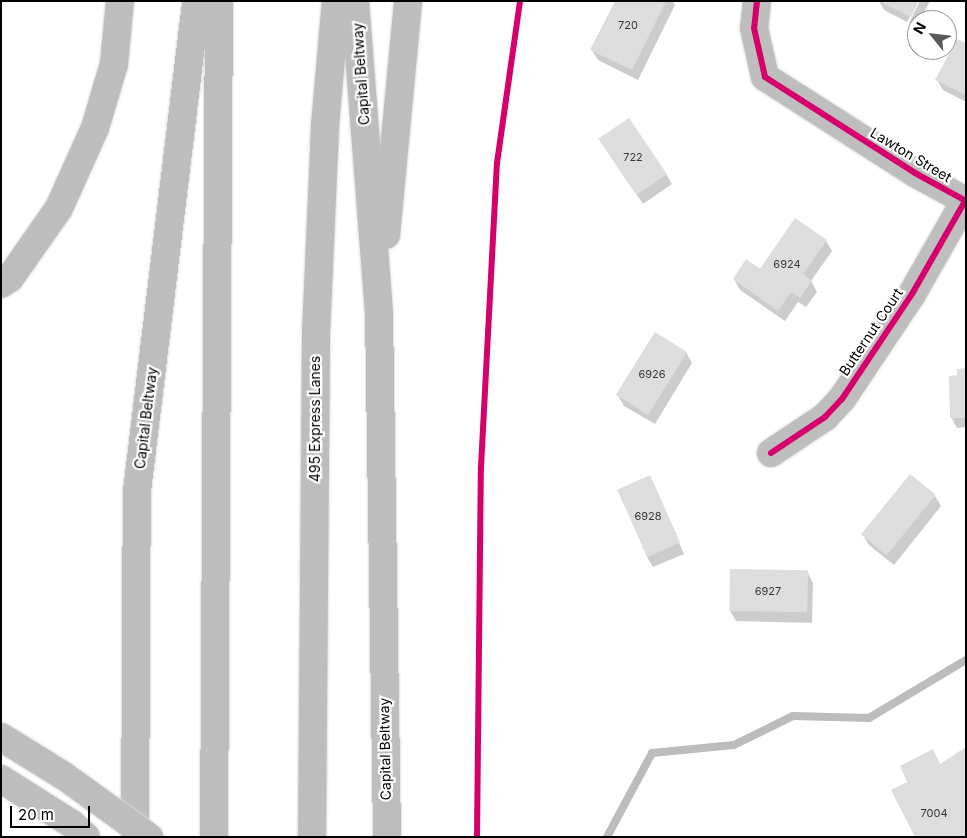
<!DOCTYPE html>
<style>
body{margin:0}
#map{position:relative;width:967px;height:838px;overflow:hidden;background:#fff;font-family:Inter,sans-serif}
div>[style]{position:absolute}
.shadow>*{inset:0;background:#0003}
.stream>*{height:8px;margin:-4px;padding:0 4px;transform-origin:4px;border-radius:4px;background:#bcbcbc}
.building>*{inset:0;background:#ddd;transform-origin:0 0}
.roads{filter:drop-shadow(0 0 1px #dbdbdb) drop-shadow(0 0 1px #dbdbdb)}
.minor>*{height:28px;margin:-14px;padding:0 14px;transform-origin:14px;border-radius:14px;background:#bebebe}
.highway>*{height:28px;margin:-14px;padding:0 14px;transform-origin:14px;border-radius:14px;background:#bdbdbd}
.bridges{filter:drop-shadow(0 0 1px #dbdbdb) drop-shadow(0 0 1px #dbdbdb)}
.highway-bridge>*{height:28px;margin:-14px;padding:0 14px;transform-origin:14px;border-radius:14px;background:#bdbdbd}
.cycleway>*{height:6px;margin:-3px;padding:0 3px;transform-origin:3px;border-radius:3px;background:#d6006c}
span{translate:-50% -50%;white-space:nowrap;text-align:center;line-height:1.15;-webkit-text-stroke:4.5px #fff;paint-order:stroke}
.number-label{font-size:11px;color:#373737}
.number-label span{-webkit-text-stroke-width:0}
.street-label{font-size:14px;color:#000}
.frame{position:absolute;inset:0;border:2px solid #000;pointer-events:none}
.north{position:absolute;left:907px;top:10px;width:50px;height:50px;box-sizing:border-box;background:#fff;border:1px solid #999;border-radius:50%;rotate:299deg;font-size:14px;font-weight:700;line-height:20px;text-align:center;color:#000}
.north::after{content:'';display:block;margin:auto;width:18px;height:22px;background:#595959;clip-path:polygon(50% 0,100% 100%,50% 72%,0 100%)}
.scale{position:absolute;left:10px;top:806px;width:80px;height:22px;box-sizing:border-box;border:2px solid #000;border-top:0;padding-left:6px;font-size:15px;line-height:18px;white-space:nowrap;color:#000;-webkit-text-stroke:4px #fff;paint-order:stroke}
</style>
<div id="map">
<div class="shadow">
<div style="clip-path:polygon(616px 1px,672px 1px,675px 5px,638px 80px,598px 60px,592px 50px)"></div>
<div style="clip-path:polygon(879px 1px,918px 1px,907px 22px,884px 10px)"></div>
<div style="clip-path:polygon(920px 1px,930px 1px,920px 20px,917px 20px,917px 27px,909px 23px)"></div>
<div style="clip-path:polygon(966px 45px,966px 102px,943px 90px,937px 80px)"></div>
<div style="clip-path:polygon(606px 150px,666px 174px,672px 184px,643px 204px)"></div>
<div style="clip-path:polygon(826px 241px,832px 251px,811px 281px,817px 292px,806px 307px,798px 302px,785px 321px,740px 290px,734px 279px)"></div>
<div style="clip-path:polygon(686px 352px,692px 363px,655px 424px,624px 406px,618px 396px)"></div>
<div style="clip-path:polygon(966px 370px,966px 427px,957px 428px,951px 417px,958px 377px)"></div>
<div style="clip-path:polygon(655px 487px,684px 554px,653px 567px,647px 557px)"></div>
<div style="clip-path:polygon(935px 496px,941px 506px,894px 565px,869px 545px,863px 535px)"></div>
<div style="clip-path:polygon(808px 573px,813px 583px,812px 623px,736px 621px,730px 611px)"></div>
</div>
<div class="stream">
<div style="left:607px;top:837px;width:95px;rotate:-61.8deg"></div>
<div style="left:652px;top:753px;width:82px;rotate:-5.6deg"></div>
<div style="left:734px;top:745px;width:66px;rotate:-26.2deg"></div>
<div style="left:793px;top:716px;width:76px;rotate:1.5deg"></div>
<div style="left:869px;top:718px;width:113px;rotate:-30.9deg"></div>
</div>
<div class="building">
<div style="clip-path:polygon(615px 1px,666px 1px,632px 70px,590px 50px)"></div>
<div style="clip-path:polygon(879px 1px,919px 1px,911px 17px)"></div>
<div style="clip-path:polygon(957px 39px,966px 43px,966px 95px,935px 80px)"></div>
<div style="left:629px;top:118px;width:68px;height:37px;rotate:56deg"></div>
<div style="clip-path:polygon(795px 218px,827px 240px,803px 274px,812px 281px,800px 298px,791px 292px,778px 311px,733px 279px,746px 259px,760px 269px)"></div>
<div style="left:655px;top:332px;width:38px;height:74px;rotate:32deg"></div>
<div style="clip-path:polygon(966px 368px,966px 418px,950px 418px,949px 376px,957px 375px,957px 369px)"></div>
<div style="left:910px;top:474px;width:33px;height:78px;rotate:39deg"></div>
<div style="left:650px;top:475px;width:74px;height:36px;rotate:66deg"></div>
<div style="left:730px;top:569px;width:78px;height:42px;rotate:1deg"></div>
<div style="clip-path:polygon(966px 747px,966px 837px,915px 837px,891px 790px,907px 782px,900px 766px,933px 749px,940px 764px)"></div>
</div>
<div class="roads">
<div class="minor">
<div style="left:757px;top:1px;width:27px;rotate:96deg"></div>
<div style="left:754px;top:28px;width:50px;rotate:77.3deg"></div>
<div style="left:765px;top:77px;width:178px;rotate:32.6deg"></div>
<div style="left:915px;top:173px;width:58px;rotate:28.8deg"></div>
<div style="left:771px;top:453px;width:65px;rotate:-33.7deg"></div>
<div style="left:825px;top:417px;width:25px;rotate:-47deg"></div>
<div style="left:842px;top:399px;width:126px;rotate:-56.3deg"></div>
<div style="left:912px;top:294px;width:107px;rotate:-60.3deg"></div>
</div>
<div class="highway">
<div style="left:355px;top:1px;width:314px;rotate:85.6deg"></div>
<div style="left:379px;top:314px;width:523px;rotate:89.12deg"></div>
<div style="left:386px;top:235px;width:235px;rotate:-84.6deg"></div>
<div style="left:1px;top:284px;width:11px;rotate:-34deg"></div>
<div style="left:10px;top:278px;width:85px;rotate:-55deg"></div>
<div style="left:59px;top:208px;width:88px;rotate:-65.8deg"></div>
<div style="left:95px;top:128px;width:67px;rotate:-73.5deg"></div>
<div style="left:114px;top:64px;width:63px;rotate:-84.6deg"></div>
<div style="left:1px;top:779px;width:84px;rotate:32.4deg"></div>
<div style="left:72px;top:824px;width:19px;rotate:43deg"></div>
<div style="left:135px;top:837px;width:346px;rotate:-89.7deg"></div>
<div style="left:137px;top:491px;width:494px;rotate:-83.1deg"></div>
<div style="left:214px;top:837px;width:836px;rotate:-89.66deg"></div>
<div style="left:312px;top:837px;width:503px;rotate:-89.54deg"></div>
<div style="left:316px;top:334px;width:208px;rotate:-87.5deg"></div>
<div style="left:325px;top:126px;width:125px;rotate:-85deg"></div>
</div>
</div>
<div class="bridges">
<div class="highway-bridge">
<div style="left:1px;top:737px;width:74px;rotate:31.8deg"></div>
<div style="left:64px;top:776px;width:105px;rotate:35.7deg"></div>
</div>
</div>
<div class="cycleway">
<div style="left:757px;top:1px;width:27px;rotate:96deg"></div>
<div style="left:754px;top:28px;width:50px;rotate:77.3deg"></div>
<div style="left:765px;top:77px;width:178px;rotate:32.6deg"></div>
<div style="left:915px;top:173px;width:58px;rotate:28.8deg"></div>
<div style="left:771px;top:453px;width:65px;rotate:-33.7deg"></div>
<div style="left:825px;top:417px;width:25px;rotate:-47deg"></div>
<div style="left:842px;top:399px;width:126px;rotate:-56.3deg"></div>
<div style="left:912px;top:294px;width:107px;rotate:-60.3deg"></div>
<div style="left:477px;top:837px;width:370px;rotate:-89.4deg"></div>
<div style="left:481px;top:467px;width:304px;rotate:-87deg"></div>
<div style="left:497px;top:163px;width:164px;rotate:-81.9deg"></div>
</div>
<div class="number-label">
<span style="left:628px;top:25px">720</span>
<span style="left:633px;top:157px">722</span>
<span style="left:787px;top:264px">6924</span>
<span style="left:652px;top:374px">6926</span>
<span style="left:648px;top:516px">6928</span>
<span style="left:768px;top:591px">6927</span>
<span style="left:934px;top:813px">7004</span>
</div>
<div class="street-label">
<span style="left:361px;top:74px;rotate:-94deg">Capital Beltway</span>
<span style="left:911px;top:155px;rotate:31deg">Lawton Street</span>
<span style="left:871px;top:332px;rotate:-56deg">Butternut Court</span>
<span style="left:146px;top:418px;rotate:-83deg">Capital Beltway</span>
<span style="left:315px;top:419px;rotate:-90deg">495 Express Lanes</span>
<span style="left:385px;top:749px;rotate:-91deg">Capital Beltway</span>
</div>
<div class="frame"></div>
<div class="north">N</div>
<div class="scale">20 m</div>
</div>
